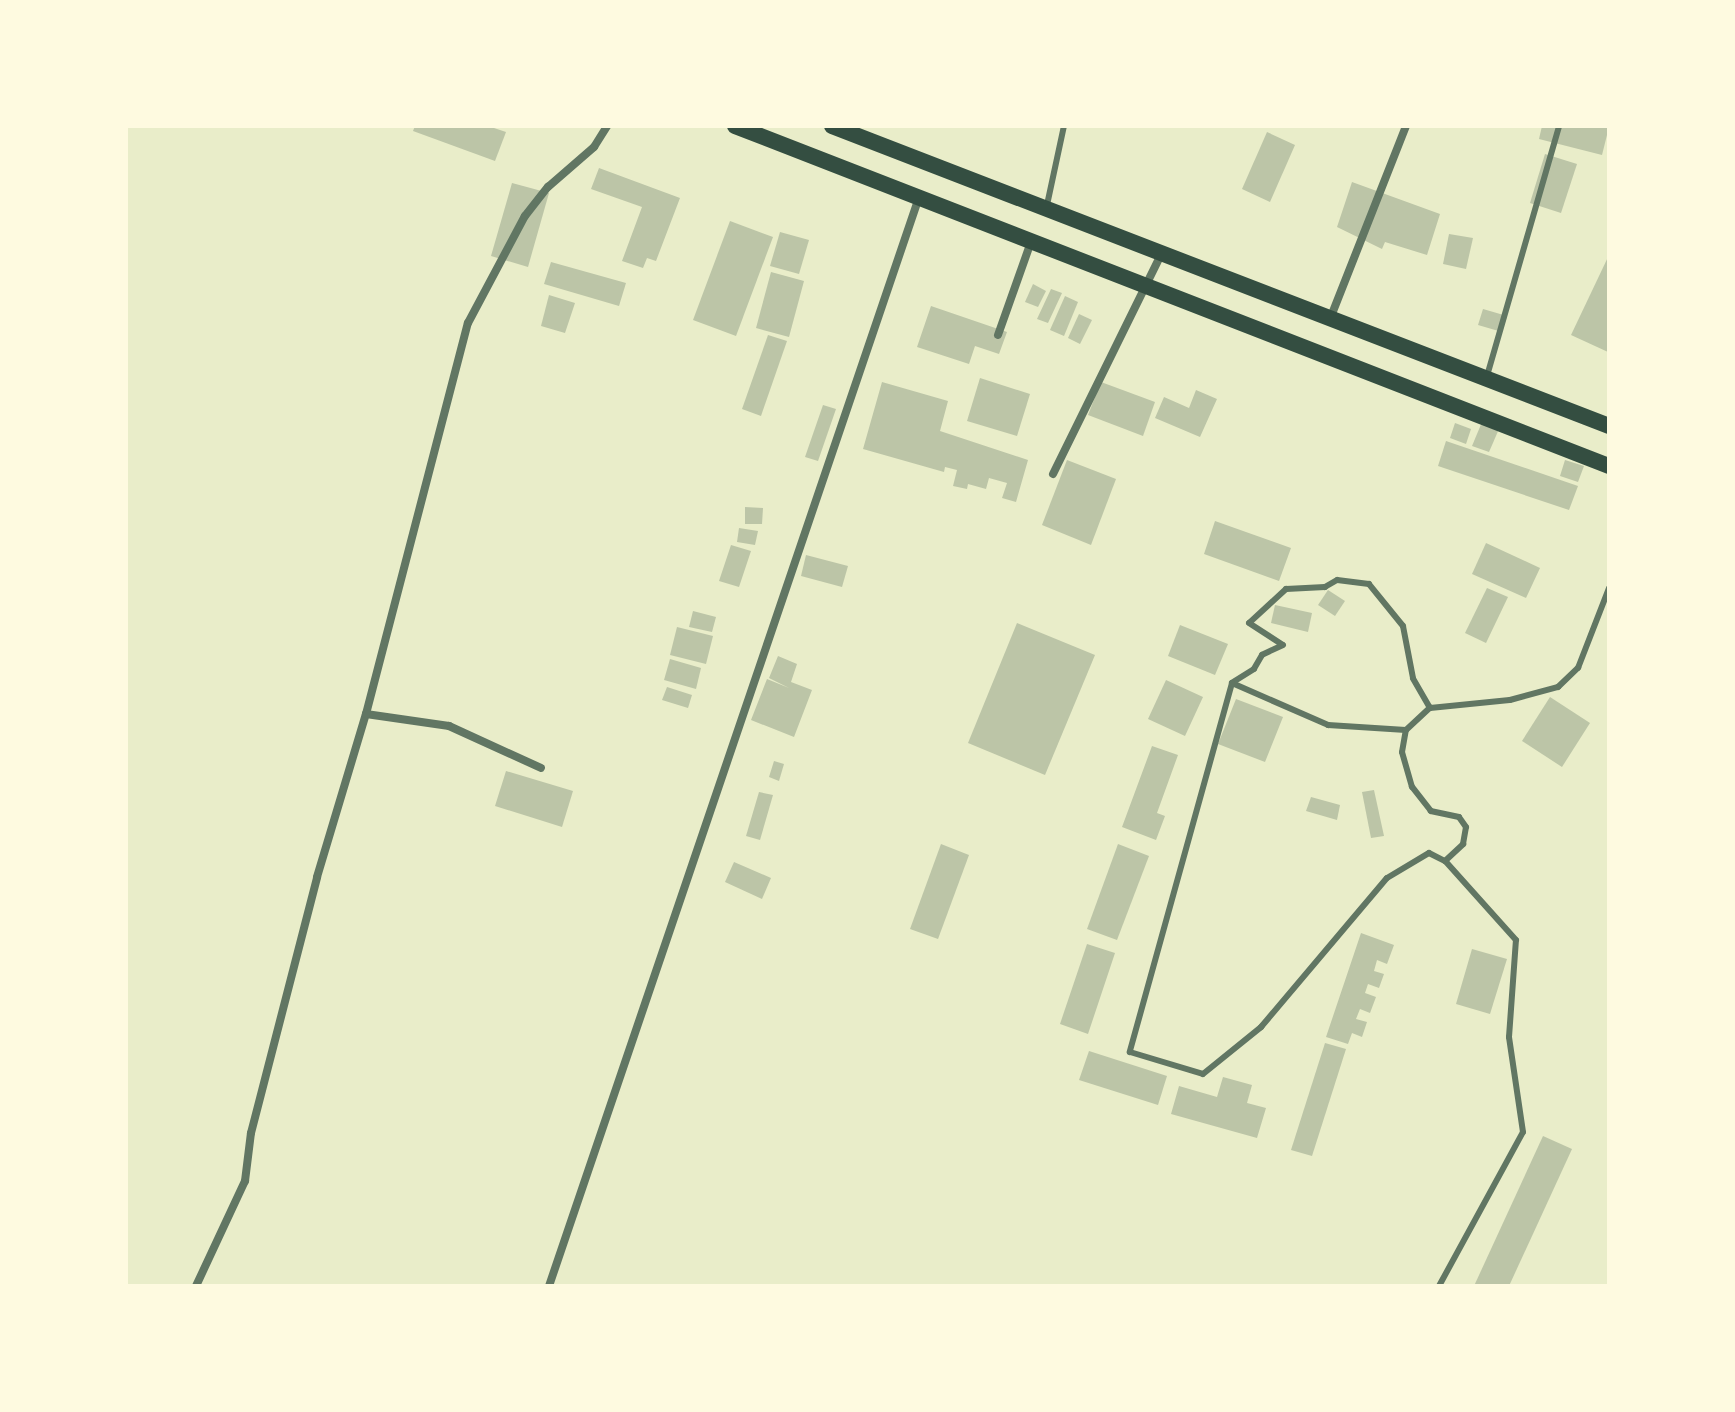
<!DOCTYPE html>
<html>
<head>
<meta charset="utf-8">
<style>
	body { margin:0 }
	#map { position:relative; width:1735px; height:1412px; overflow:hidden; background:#e9edc9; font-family:"Roboto Condensed",sans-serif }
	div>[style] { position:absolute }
	.building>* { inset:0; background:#bcc5a7 }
	.service>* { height:6px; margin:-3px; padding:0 3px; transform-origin:3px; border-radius:3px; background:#617663 }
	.minor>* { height:8px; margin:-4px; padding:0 4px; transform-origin:4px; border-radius:4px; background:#617663 }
	.secondary>* { height:16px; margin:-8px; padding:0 8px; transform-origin:8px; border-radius:8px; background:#344e41 }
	span { translate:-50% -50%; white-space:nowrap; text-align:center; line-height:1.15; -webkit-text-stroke:6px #fefae0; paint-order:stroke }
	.frame { position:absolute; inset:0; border:128px solid #fefae0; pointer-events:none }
</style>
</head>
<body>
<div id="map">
	<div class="building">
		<i style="clip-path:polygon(415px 126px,488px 126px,506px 132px,495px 161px,413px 131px)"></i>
		<i style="clip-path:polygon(1542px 126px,1605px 126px,1609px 127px,1602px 155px,1539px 139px)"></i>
		<i style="clip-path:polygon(1267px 132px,1295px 145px,1270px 202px,1242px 189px)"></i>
		<i style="clip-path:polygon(1545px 154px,1577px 164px,1561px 213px,1530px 203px)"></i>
		<i style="clip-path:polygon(599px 168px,680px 198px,656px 261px,647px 258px,643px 268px,622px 261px,642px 207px,591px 189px)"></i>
		<i style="clip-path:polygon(1352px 182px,1440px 214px,1427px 255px,1385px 242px,1382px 249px,1337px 227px)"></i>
		<i style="clip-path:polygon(512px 183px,549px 193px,528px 267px,491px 256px)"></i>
		<i style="clip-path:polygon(730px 221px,773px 237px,736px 336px,693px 320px)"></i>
		<i style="clip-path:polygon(780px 232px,809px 240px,799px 274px,770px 266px)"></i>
		<i style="clip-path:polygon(1449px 234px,1473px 238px,1466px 269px,1443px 264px)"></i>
		<i style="clip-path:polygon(1609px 255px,1609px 349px,1608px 352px,1571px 335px)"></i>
		<i style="clip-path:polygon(551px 262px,626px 283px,619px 306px,544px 284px)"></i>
		<i style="clip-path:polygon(771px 272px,804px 281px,789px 337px,756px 328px)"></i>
		<i style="clip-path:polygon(1033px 284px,1046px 291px,1038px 307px,1025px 302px)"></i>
		<i style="clip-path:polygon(1051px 289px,1062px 293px,1048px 323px,1037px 319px)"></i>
		<i style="clip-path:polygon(549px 295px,575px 303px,565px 333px,541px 326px)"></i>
		<i style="clip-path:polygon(1065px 296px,1078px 302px,1064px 336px,1050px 330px)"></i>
		<i style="clip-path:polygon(931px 306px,1007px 332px,999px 354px,975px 346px,969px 364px,917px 347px)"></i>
		<i style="clip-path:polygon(1483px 309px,1507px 316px,1502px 332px,1478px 325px)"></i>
		<i style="clip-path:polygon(1079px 314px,1092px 320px,1080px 344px,1068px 338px)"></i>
		<i style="clip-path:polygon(768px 335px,787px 341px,761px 416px,742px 409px)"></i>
		<i style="clip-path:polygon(980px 378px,1030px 394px,1017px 436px,967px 421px)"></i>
		<i style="clip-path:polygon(882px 382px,948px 401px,940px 431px,1028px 460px,1016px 502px,1002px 498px,1007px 483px,989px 478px,986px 489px,968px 484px,967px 489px,953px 486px,957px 470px,945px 467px,944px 472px,863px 449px)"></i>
		<i style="clip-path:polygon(1101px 382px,1155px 402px,1143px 436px,1088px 415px)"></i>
		<i style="clip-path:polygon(1196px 390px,1217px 399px,1200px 437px,1155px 418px,1164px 397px,1189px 408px)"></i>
		<i style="clip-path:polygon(823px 405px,836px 409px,818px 461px,805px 457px)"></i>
		<i style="clip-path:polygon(1482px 422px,1499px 429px,1489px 452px,1472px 446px)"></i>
		<i style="clip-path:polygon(1455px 423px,1471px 429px,1466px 444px,1450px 438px)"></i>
		<i style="clip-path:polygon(1446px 441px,1578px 486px,1569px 510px,1438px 466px)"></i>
		<i style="clip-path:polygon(1067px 460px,1116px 479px,1091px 545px,1042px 525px)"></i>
		<i style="clip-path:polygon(1565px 460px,1584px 466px,1578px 482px,1560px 476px)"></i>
		<i style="clip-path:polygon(745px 507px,763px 508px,762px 524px,745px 524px)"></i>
		<i style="clip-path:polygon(1215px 521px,1291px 548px,1279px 581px,1204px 554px)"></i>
		<i style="clip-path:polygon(739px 528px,758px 531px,755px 545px,737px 542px)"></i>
		<i style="clip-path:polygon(1486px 543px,1540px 568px,1526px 598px,1472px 574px)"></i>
		<i style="clip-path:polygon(731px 545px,751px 551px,739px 587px,719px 581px)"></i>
		<i style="clip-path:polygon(806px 555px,848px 566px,842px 587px,801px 576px)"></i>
		<i style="clip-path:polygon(1487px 588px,1508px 597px,1486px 643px,1465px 633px)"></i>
		<i style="clip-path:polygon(1328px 590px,1345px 601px,1335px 616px,1318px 605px)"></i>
		<i style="clip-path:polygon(1275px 605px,1312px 613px,1308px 632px,1271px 623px)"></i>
		<i style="clip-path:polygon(693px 611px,716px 617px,712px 632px,689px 627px)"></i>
		<i style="clip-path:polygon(1017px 623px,1095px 655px,1045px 775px,968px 743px)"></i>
		<i style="clip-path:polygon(1180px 625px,1228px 644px,1215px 675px,1168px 656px)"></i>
		<i style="clip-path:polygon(677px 627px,713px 636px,706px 664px,670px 655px)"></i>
		<i style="clip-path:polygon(778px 656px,797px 664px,791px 682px,812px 690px,794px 737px,751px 720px,767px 679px,789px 688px,769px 678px)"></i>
		<i style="clip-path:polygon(670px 659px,701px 668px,696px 689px,664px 680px)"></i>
		<i style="clip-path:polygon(1166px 680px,1203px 697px,1185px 736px,1148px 719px)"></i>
		<i style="clip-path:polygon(667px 687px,692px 695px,688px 708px,662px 700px)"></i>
		<i style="clip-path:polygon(1550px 697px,1590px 723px,1562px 767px,1522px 741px)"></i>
		<i style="clip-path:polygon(1236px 699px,1283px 717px,1265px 762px,1218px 744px)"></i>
		<i style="clip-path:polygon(1152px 746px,1178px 755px,1157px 813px,1165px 816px,1156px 840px,1122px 827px)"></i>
		<i style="clip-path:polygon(774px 761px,784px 764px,779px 781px,769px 777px)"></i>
		<i style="clip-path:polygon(506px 771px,573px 791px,562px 827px,495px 806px)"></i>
		<i style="clip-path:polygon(1374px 790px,1384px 836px,1371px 838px,1362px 792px)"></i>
		<i style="clip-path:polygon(759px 792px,773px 795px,760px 840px,746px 836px)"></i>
		<i style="clip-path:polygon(1311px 797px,1340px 805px,1337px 820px,1306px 811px)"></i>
		<i style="clip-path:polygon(941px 844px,969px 855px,938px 939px,910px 929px)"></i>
		<i style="clip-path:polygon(1118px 844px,1149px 856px,1117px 940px,1087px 929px)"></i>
		<i style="clip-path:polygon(734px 862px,771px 878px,762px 899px,725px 882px)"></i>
		<i style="clip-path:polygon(1361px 933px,1394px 945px,1387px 964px,1377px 960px,1374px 971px,1384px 974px,1379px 988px,1368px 984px,1365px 993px,1376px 997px,1370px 1013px,1360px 1009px,1356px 1019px,1367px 1022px,1362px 1037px,1352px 1033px,1348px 1044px,1326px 1037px)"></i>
		<i style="clip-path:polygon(1087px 944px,1115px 953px,1088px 1034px,1060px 1024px)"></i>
		<i style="clip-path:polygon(1472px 949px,1507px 959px,1490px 1014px,1456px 1004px)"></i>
		<i style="clip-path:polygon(1325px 1043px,1346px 1049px,1312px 1156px,1291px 1150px)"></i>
		<i style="clip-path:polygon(1089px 1051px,1167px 1076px,1158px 1105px,1079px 1080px)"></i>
		<i style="clip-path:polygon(1223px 1077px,1252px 1085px,1247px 1103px,1266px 1108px,1257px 1138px,1171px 1114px,1179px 1086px,1217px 1097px)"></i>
		<i style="clip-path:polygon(1543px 1136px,1572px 1149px,1509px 1286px,1474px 1286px)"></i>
	</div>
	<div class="service">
		<i style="left:1047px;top:205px;width:81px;rotate:-77.9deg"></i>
		<i style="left:1487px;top:376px;width:260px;rotate:-73.9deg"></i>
		<i style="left:1232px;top:683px;width:105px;rotate:23.6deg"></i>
		<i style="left:1328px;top:725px;width:78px;rotate:3.7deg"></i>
		<i style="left:1430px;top:708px;width:34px;rotate:-120deg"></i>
		<i style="left:1413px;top:678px;width:53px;rotate:-100.9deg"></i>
		<i style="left:1403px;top:626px;width:54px;rotate:-129deg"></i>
		<i style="left:1369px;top:584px;width:32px;rotate:-173deg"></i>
		<i style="left:1337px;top:580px;width:14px;rotate:150deg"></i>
		<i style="left:1325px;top:587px;width:39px;rotate:177deg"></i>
		<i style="left:1286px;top:589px;width:50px;rotate:137.4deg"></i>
		<i style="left:1249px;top:623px;width:40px;rotate:32.9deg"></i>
		<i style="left:1283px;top:645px;width:23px;rotate:155deg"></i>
		<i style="left:1262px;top:655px;width:16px;rotate:120deg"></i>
		<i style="left:1254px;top:669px;width:26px;rotate:148deg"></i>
		<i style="left:1232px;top:683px;width:383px;rotate:105.5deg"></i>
		<i style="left:1130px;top:1052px;width:76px;rotate:16.8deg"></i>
		<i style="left:1203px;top:1074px;width:75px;rotate:-39deg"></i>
		<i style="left:1261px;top:1027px;width:195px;rotate:-49.8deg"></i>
		<i style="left:1387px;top:878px;width:49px;rotate:-30.8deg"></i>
		<i style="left:1429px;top:853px;width:18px;rotate:27deg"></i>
		<i style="left:1445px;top:861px;width:25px;rotate:-43deg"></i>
		<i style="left:1463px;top:844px;width:17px;rotate:-80deg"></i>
		<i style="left:1466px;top:827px;width:12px;rotate:-125deg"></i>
		<i style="left:1459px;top:817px;width:29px;rotate:-168deg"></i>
		<i style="left:1431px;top:811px;width:31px;rotate:-128deg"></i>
		<i style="left:1412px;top:787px;width:36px;rotate:-106deg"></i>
		<i style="left:1402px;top:752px;width:22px;rotate:-80deg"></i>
		<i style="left:1406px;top:730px;width:33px;rotate:-43deg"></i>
		<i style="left:1430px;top:708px;width:80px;rotate:-5.7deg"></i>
		<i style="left:1510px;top:700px;width:50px;rotate:-15.2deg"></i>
		<i style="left:1558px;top:687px;width:28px;rotate:-44deg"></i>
		<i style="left:1578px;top:668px;width:86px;rotate:-68.8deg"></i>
		<i style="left:1439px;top:1286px;width:175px;rotate:-61.4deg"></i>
		<i style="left:1523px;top:1132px;width:96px;rotate:-98.4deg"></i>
		<i style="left:1509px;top:1037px;width:97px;rotate:-85.9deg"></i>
		<i style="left:1516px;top:940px;width:106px;rotate:-131.9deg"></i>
	</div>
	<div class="minor">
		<i style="left:1330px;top:319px;width:207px;rotate:-68.5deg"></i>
		<i style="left:998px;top:335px;width:99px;rotate:-70.5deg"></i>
		<i style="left:1053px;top:474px;width:247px;rotate:-63.8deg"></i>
		<i style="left:366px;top:714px;width:84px;rotate:8.2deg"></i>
		<i style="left:449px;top:726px;width:101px;rotate:24.5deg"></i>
		<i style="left:196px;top:1286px;width:116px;rotate:-65deg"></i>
		<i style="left:245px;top:1181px;width:48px;rotate:-82.9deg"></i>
		<i style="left:251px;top:1133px;width:264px;rotate:-75.5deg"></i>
		<i style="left:317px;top:877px;width:170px;rotate:-73.3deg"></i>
		<i style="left:366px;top:714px;width:404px;rotate:-75.4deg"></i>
		<i style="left:468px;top:323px;width:121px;rotate:-62deg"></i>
		<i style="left:525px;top:216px;width:37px;rotate:-52deg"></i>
		<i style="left:548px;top:187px;width:61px;rotate:-41deg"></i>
		<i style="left:594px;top:147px;width:25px;rotate:-58deg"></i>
		<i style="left:549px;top:1286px;width:1147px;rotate:-71.23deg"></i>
	</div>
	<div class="secondary">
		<i style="left:735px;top:126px;width:938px;rotate:21.26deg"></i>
		<i style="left:832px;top:126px;width:833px;rotate:21.11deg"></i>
	</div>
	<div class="frame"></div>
</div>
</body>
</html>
